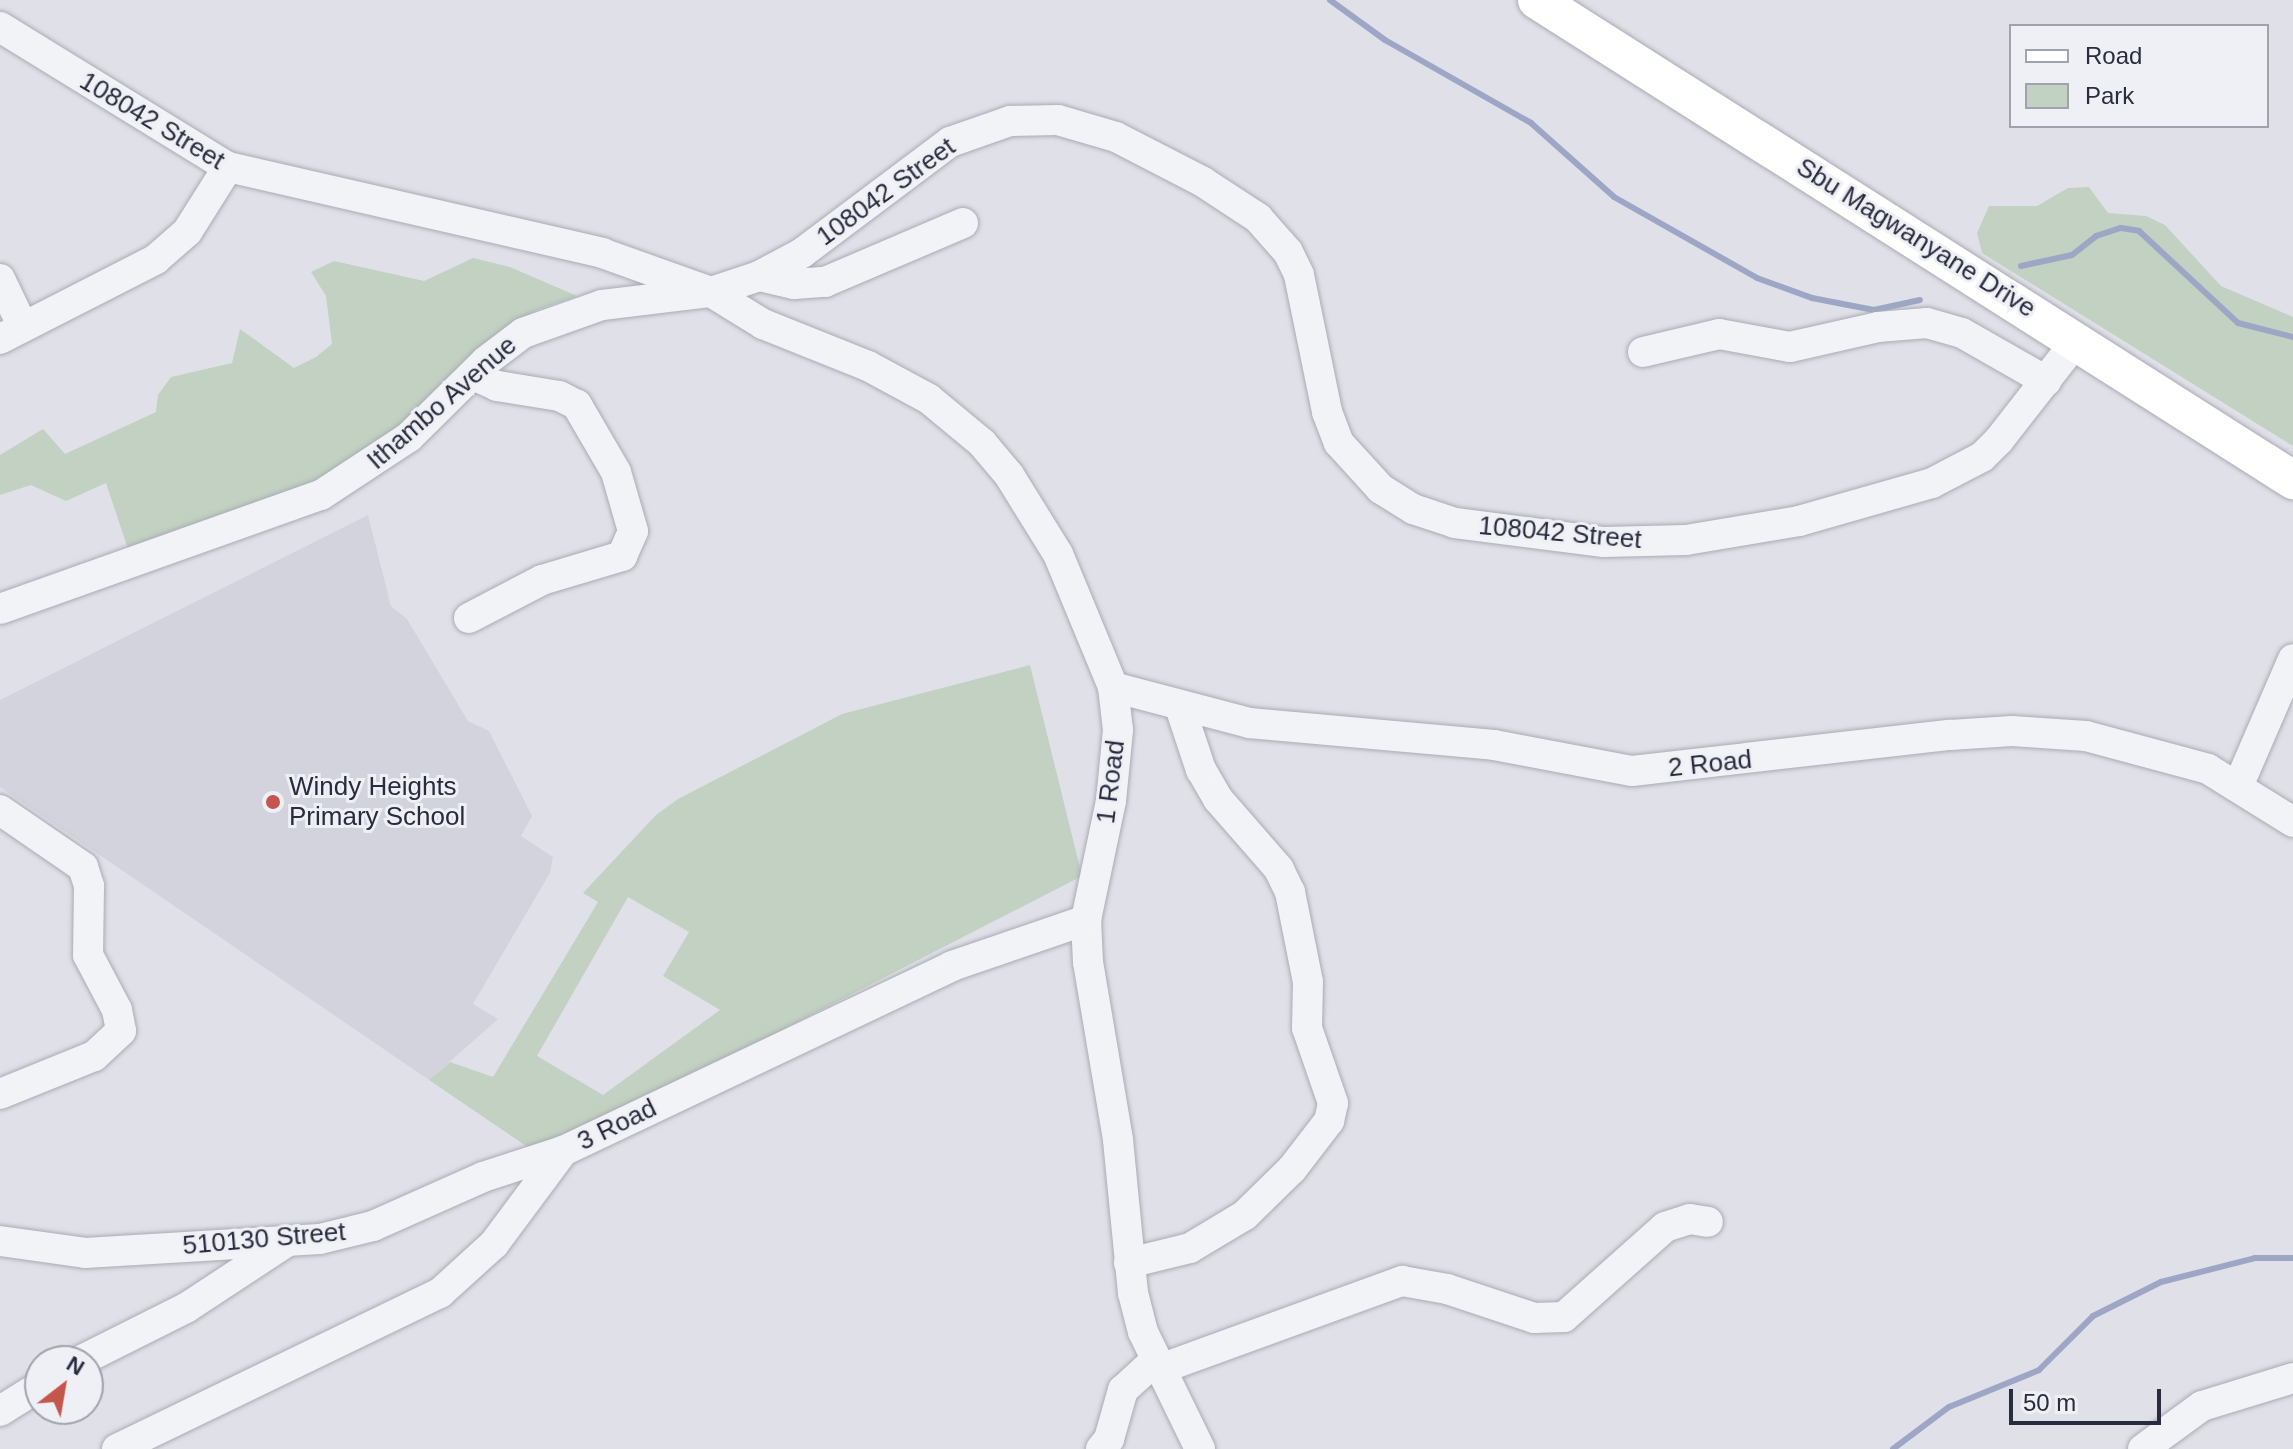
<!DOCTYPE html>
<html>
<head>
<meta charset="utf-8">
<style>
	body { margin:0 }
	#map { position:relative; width:2293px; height:1449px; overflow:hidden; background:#e0e1e8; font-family:Arial,sans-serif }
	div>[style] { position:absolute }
	.built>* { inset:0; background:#d2d3dc }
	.green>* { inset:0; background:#c2d1c1 }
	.stream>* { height:6px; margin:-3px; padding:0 3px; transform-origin:3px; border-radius:3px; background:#9da7c5 }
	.roads { filter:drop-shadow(0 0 2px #a9abb5) drop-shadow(0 0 2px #a9abb5) }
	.minor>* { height:30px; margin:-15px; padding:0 15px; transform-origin:15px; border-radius:15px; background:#f2f3f6 }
	.major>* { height:38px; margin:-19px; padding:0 19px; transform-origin:19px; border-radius:19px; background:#fff }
	.dots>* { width:22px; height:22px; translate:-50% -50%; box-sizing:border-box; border:4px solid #eff0f5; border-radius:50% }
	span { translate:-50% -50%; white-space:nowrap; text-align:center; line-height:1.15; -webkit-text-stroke:6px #eff0f5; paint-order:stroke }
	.street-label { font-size:26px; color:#292c3e }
	.poi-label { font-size:26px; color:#292c3e }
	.left { translate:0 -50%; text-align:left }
	.legend { position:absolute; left:2009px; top:24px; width:260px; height:104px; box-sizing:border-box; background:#eff0f5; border:2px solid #a0a2ac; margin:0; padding:10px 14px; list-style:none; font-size:24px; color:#292c3e }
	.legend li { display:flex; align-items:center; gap:16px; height:40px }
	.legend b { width:40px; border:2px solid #a0a2ac }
	.north { position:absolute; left:24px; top:1345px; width:80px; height:80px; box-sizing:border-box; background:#eff0f5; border:2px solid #a0a2ac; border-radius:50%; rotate:31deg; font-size:22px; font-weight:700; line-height:32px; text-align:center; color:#292c3e }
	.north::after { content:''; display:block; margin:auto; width:28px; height:36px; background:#c5564d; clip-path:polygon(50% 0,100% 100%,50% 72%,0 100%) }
	.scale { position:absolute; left:2009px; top:1389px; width:152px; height:36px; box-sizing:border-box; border:4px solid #292c3e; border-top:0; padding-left:10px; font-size:24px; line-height:28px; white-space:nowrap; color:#292c3e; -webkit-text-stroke:6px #eff0f5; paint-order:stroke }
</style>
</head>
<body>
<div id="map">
	<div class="built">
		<i style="clip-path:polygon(368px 515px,391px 606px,407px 619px,468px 721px,489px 731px,532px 816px,521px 836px,553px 857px,550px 873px,473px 1004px,498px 1019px,429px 1080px,0 787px,0 700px)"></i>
	</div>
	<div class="green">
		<i style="clip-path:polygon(2089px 187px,2108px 213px,2146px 216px,2165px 225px,2221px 286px,2293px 317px,2293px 446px,1982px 253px,1977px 233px,1989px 206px,2037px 206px,2068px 188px)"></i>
		<i style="clip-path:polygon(473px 258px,510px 267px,577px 296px,537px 310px,498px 333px,432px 404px,336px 477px,128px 549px,106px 483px,66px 501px,31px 485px,0 495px,0 455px,43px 429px,65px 454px,156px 412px,158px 395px,171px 377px,232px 363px,240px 329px,294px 368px,316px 357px,332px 344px,326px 296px,311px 272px,334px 261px,424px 281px)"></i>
		<i style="clip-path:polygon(evenodd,1030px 665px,1082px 876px,562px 1143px,529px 1148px,429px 1080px,450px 1062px,493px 1077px,598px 902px,583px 893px,656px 815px,678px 799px,842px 714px,1030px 665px,628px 897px,689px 932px,663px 976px,720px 1010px,603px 1095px,537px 1056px,628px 897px)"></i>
	</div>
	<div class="stream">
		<i style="left:1330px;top:0;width:68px;rotate:36deg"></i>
		<i style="left:1385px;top:40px;width:168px;rotate:29.6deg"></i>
		<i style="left:1531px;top:123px;width:111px;rotate:41.7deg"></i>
		<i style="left:1614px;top:197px;width:164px;rotate:29.5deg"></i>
		<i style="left:1757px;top:278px;width:59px;rotate:20deg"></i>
		<i style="left:1812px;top:298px;width:63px;rotate:11deg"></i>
		<i style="left:1874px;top:310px;width:47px;rotate:-12.3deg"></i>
		<i style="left:2021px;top:266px;width:52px;rotate:-12.2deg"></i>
		<i style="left:2072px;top:255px;width:31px;rotate:-38deg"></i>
		<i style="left:2096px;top:236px;width:26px;rotate:-18deg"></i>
		<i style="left:2121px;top:228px;width:18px;rotate:9deg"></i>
		<i style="left:2139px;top:231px;width:135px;rotate:42.9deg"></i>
		<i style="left:2238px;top:323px;width:57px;rotate:14.3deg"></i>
		<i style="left:1893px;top:1449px;width:70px;rotate:-36.9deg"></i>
		<i style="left:1949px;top:1407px;width:97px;rotate:-22.3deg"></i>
		<i style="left:2039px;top:1370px;width:76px;rotate:-45deg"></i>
		<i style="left:2093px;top:1316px;width:76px;rotate:-26.6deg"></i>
		<i style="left:2161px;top:1282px;width:97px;rotate:-14.3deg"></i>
		<i style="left:2255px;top:1258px;width:38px"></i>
	</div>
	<div class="roads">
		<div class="minor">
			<i style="left:0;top:27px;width:268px;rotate:31.6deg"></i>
			<i style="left:228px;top:167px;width:384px;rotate:12.9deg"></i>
			<i style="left:602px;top:253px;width:116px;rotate:19.7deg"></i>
			<i style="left:711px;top:292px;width:61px;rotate:31.6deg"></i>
			<i style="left:763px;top:324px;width:113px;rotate:21.8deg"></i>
			<i style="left:868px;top:366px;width:69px;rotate:28.4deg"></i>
			<i style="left:929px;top:399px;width:69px;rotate:39.7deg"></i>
			<i style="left:982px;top:443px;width:42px;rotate:49.8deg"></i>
			<i style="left:1009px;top:475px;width:93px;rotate:58.2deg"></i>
			<i style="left:1058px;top:554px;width:144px;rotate:67.5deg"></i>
			<i style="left:1113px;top:687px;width:43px;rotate:83.4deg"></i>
			<i style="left:1118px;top:730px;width:71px;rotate:95.6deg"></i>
			<i style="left:1111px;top:801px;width:122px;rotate:101.9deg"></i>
			<i style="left:1086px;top:920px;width:42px;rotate:87.3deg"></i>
			<i style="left:1088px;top:962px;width:181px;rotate:80.4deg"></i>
			<i style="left:1118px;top:1140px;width:154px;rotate:84.4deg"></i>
			<i style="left:1133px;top:1293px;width:40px;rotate:75.6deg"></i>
			<i style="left:1143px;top:1332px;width:130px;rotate:64deg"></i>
			<i style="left:759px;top:276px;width:36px;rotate:13deg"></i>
			<i style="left:794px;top:284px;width:31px;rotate:-4deg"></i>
			<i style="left:825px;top:282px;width:150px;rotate:-23.1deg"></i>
			<i style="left:0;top:279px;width:53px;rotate:64.4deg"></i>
			<i style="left:0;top:339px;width:175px;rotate:-27.1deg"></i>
			<i style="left:156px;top:259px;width:41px;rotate:-41.1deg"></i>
			<i style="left:187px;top:232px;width:77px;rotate:-57.8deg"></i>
			<i style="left:1643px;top:352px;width:78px;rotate:-13.3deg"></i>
			<i style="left:1719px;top:334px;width:72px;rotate:10.4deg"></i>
			<i style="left:1790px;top:347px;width:90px;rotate:-12.8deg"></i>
			<i style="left:1878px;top:327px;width:49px;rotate:-4.7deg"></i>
			<i style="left:1927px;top:323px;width:36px;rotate:16deg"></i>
			<i style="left:1962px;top:333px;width:97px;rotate:29.7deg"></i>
			<i style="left:0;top:609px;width:341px;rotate:-19.6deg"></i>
			<i style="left:321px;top:495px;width:105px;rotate:-33.4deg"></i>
			<i style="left:409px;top:437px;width:108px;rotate:-44.6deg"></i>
			<i style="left:486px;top:361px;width:46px;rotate:-37.1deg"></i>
			<i style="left:523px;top:333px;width:84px;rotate:-19.5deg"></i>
			<i style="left:602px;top:305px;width:110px;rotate:-6.8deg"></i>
			<i style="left:711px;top:292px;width:51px;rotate:-18.4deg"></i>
			<i style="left:759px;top:276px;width:49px;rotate:-28.1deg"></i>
			<i style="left:802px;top:253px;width:185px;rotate:-36.9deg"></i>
			<i style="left:950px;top:142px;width:64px;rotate:-19.3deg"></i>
			<i style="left:1010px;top:121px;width:48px;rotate:-1.2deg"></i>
			<i style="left:1058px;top:120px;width:60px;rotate:16.3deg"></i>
			<i style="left:1116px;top:137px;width:98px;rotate:27.3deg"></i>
			<i style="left:1203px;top:182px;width:66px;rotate:33.2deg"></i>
			<i style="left:1258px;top:218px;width:45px;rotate:48.6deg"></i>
			<i style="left:1288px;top:252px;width:25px;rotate:64deg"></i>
			<i style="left:1299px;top:275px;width:140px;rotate:78.4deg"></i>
			<i style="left:1327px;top:412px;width:33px;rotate:69deg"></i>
			<i style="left:1339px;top:443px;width:62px;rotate:47.6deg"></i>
			<i style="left:1381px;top:489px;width:38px;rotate:32deg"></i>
			<i style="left:1413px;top:509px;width:44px;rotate:18.4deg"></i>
			<i style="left:1455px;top:523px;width:150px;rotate:7.3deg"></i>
			<i style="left:1604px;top:542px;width:82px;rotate:-1.4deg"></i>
			<i style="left:1686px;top:540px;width:115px;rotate:-9.5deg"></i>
			<i style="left:1799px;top:521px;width:138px;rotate:-15.9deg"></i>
			<i style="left:1932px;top:483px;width:56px;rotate:-27.5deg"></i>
			<i style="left:1982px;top:457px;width:24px;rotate:-45deg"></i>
			<i style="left:1999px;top:440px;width:127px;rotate:-52deg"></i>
			<i style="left:469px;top:618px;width:82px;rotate:-27.5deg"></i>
			<i style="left:542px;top:580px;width:84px;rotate:-16.7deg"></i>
			<i style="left:622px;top:556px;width:27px;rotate:-66deg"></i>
			<i style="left:633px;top:531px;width:61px;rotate:-106.1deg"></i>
			<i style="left:616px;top:472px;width:78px;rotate:-120.2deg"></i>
			<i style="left:577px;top:405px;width:20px;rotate:-153deg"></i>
			<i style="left:559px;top:396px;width:63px;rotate:-170.8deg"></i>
			<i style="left:497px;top:386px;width:26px;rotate:-155deg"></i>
			<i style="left:1113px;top:687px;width:141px;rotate:14.8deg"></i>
			<i style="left:1249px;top:723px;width:246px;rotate:5.1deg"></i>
			<i style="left:1494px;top:745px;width:140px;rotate:10.7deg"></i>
			<i style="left:1632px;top:771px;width:320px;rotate:-6.5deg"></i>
			<i style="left:1950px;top:735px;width:62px;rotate:-3.7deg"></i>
			<i style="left:2012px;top:731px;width:74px;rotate:3.9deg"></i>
			<i style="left:2086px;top:736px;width:126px;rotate:15.1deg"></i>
			<i style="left:2208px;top:769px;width:100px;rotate:31.9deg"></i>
			<i style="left:2239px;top:784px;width:136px;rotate:-66.6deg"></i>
			<i style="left:0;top:810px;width:101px;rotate:34.5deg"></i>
			<i style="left:83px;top:867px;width:20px;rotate:72deg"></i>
			<i style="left:89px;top:886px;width:69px;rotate:90.8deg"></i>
			<i style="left:88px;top:955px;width:62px;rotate:62.2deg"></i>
			<i style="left:117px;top:1010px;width:21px;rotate:79deg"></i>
			<i style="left:121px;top:1031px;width:37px;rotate:137deg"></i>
			<i style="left:94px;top:1056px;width:101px;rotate:158deg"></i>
			<i style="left:0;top:1241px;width:86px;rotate:8deg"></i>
			<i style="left:85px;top:1253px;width:235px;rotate:-3.4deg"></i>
			<i style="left:320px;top:1239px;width:55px;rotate:-13.8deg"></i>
			<i style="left:373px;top:1226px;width:120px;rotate:-24deg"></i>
			<i style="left:483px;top:1177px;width:84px;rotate:-18deg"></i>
			<i style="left:1129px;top:1263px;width:63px;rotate:-13.8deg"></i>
			<i style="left:1190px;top:1248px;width:64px;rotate:-31deg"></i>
			<i style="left:1245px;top:1215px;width:66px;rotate:-44.4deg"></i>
			<i style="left:1292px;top:1169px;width:61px;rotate:-52.4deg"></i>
			<i style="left:1329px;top:1121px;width:18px;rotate:-77deg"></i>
			<i style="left:1333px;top:1103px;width:79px;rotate:-109.1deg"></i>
			<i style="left:1307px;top:1028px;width:46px;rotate:-88.8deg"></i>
			<i style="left:1308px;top:982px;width:92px;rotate:-101.3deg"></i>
			<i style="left:1290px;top:892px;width:25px;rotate:-116deg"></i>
			<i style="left:1279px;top:869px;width:93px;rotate:-131.1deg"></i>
			<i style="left:1218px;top:799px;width:34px;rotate:-120deg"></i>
			<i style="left:1201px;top:770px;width:66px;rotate:-108.4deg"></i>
			<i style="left:80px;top:1361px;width:119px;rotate:-26.6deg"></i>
			<i style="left:186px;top:1308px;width:122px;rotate:-33.3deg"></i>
			<i style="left:1160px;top:1369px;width:258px;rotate:-20deg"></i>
			<i style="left:1402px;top:1281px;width:46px;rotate:10.1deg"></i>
			<i style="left:1447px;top:1289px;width:92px;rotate:18.4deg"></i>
			<i style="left:1534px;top:1318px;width:30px;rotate:-2deg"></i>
			<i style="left:1564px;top:1317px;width:135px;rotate:-41.7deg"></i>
			<i style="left:1665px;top:1227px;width:26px;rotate:-18deg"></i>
			<i style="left:1690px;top:1219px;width:18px;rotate:9deg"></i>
			<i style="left:0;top:1411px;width:47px;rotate:-32deg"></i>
			<i style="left:117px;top:1449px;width:359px;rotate:-25.8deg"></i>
			<i style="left:440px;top:1293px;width:73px;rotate:-42.2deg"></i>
			<i style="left:494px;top:1244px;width:116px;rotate:-53.4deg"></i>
			<i style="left:563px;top:1151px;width:431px;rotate:-25.4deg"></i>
			<i style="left:952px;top:966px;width:142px;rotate:-18.9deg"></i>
			<i style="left:1101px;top:1449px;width:13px;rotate:-51deg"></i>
			<i style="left:1109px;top:1439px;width:51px;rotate:-74.1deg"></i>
			<i style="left:1123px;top:1390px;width:45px;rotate:-42.3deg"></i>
			<i style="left:2143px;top:1449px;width:73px;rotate:-36.1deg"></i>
			<i style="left:2202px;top:1406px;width:95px;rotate:-17.1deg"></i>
		</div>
		<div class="major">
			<i style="left:1537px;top:0;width:896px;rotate:32.41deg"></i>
		</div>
	</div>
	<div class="dots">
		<i style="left:273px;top:802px;background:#c5564d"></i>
	</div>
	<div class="street-label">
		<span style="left:152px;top:121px;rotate:31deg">108042 Street</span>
		<span style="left:886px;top:192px;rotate:-36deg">108042 Street</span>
		<span style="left:1916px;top:238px;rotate:32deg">Sbu Magwanyane Drive</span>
		<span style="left:442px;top:403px;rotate:-41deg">Ithambo Avenue</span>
		<span style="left:1560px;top:533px;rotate:5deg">108042 Street</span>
		<span style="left:1710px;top:764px;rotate:-6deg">2 Road</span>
		<span style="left:1111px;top:782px;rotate:-83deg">1 Road</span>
		<span style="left:617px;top:1125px;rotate:-26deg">3 Road</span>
		<span style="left:264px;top:1239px;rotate:-5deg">510130 Street</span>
	</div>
	<div class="poi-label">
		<span class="left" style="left:289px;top:802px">Windy Heights<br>Primary School</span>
	</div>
	<ul class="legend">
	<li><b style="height:10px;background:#fff"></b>Road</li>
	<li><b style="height:22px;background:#c2d1c1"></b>Park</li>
	</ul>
	<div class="north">N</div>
	<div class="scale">50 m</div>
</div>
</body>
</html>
